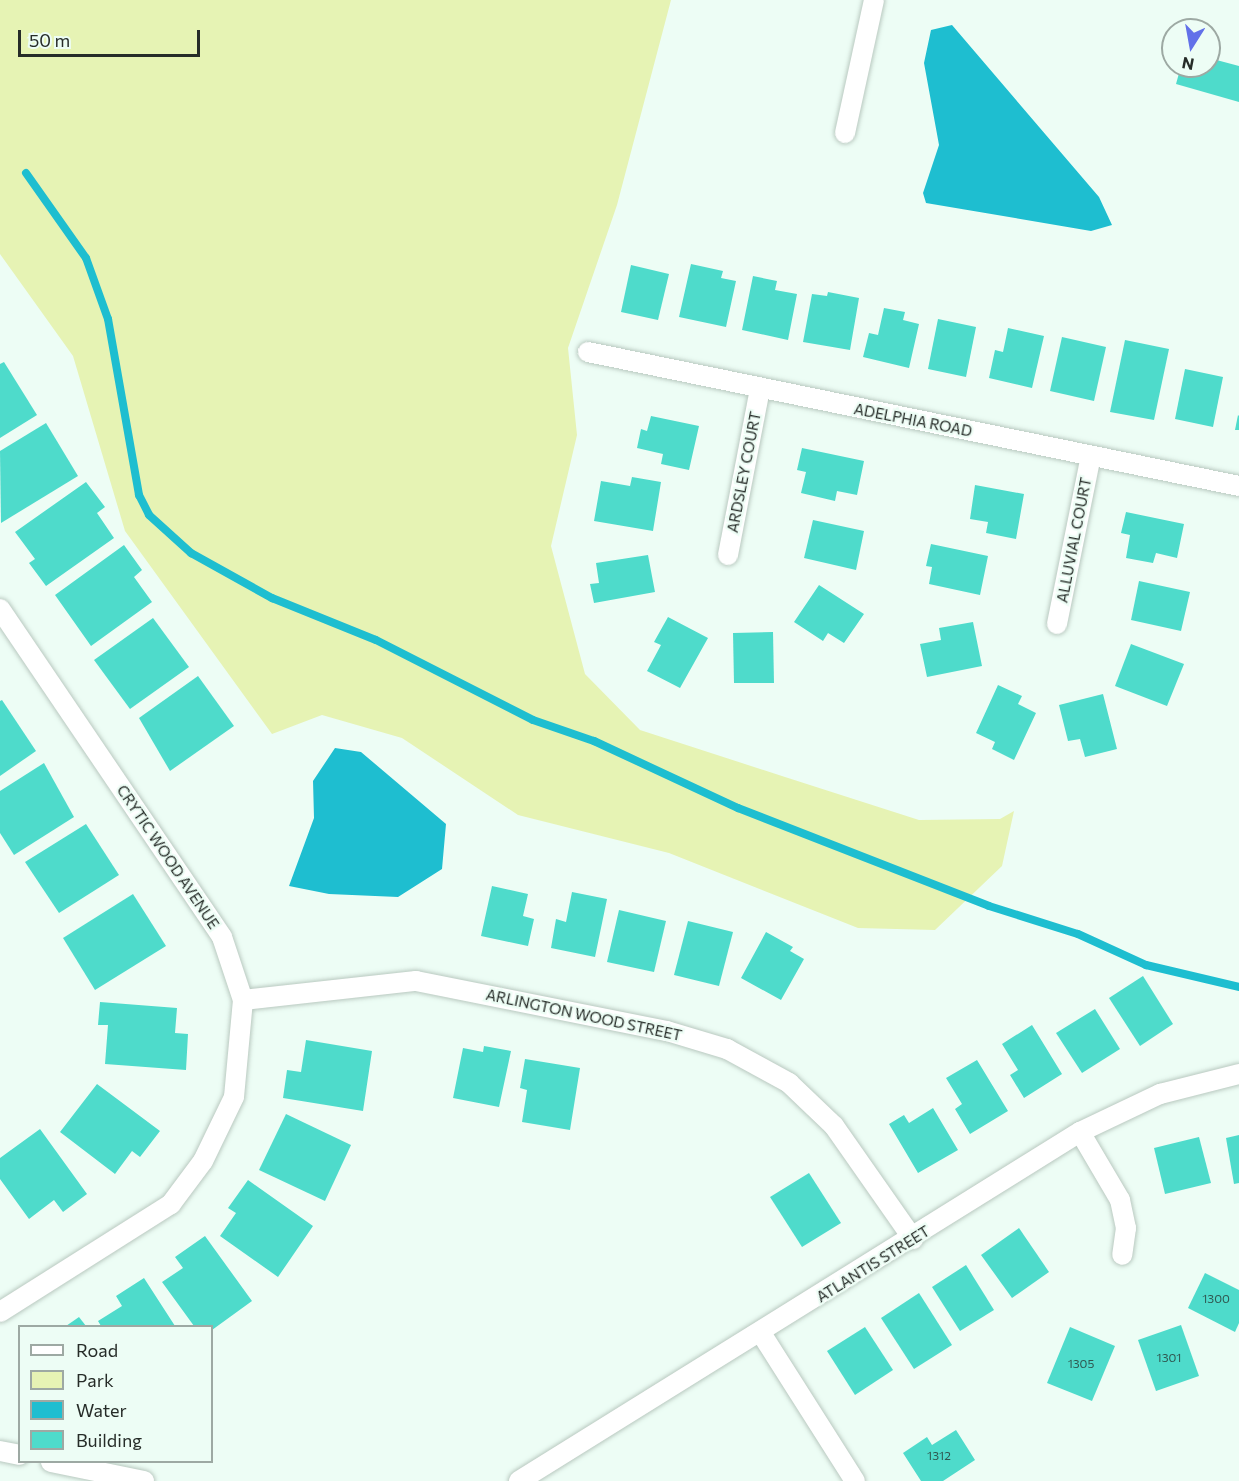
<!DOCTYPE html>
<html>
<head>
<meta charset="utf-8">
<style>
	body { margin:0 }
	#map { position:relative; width:1239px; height:1481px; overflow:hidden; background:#edfdf5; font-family:Commissioner,sans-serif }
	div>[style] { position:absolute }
	.green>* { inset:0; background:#e6f3b4 }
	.water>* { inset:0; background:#1ebed0 }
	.stream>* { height:8px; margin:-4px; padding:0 4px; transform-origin:4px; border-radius:4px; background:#1ebed0 }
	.building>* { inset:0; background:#4edbcb }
	.roads { filter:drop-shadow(0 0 2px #b9c9c0) drop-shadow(0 0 2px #b9c9c0) }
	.minor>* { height:20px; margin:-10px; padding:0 10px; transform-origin:10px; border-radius:10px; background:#fff }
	span { translate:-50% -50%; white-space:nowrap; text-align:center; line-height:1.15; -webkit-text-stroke:4.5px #edfdf5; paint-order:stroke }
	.number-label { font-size:12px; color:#305851 }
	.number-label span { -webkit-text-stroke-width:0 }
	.street-label { font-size:15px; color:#262c28 }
	.legend { position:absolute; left:18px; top:1325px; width:195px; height:138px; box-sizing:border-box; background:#edfdf5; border:2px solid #9da9a3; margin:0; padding:8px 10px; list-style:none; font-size:18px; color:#262c28 }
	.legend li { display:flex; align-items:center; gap:12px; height:30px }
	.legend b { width:30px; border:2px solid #9da9a3 }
	.north { position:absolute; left:1161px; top:18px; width:60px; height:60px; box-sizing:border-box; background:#edfdf5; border:2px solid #9da9a3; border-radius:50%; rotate:191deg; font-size:16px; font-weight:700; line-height:24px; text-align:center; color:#262c28 }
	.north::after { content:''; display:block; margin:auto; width:21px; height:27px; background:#6271e9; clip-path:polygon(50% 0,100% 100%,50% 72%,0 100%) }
	.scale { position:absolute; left:18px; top:30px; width:182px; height:27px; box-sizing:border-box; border:3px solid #262c28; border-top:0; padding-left:8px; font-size:18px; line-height:21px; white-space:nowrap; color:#262c28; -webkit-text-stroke:4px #edfdf5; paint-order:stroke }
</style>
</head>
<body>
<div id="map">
	<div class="green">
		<i style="clip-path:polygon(0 0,671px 0,617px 205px,568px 348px,577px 435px,551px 546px,585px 674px,640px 730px,785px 777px,919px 820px,1000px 819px,1014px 811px,1002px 866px,935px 930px,858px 928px,669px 853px,518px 815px,402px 738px,322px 715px,272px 734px,125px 531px,73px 356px,0 254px)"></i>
	</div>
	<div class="water">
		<i style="clip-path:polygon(952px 25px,1099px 197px,1112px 225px,1091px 231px,926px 203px,923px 193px,939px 145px,924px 63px,931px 30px)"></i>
		<i style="clip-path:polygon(335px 748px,361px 752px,446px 824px,442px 869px,398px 897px,329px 894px,289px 886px,314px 818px,313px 781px)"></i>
	</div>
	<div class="stream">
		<i style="left:26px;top:173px;width:104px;rotate:54.8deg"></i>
		<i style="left:86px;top:258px;width:65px;rotate:70.2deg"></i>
		<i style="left:108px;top:319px;width:179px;rotate:80deg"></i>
		<i style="left:139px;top:495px;width:22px;rotate:63deg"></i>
		<i style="left:149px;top:515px;width:57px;rotate:42.1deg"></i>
		<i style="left:191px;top:553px;width:93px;rotate:29.1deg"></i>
		<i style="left:272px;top:598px;width:112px;rotate:22deg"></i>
		<i style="left:376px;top:640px;width:176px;rotate:27deg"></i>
		<i style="left:533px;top:720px;width:65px;rotate:19deg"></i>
		<i style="left:594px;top:741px;width:159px;rotate:25deg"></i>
		<i style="left:738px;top:808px;width:269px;rotate:21.3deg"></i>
		<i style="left:989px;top:906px;width:93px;rotate:17.5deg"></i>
		<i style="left:1078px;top:934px;width:75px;rotate:24.5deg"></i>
		<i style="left:1146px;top:965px;width:96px;rotate:13.3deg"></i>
	</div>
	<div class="building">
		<i style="clip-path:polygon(1209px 58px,1239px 66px,1239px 102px,1176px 84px,1181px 66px,1209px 66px)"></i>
		<i style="clip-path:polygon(691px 264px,723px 271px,721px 278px,736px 281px,726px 327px,679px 317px)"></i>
		<i style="clip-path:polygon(631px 265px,669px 274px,658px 320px,621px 312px)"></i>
		<i style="clip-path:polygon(753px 276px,777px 281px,775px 290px,797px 294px,788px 340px,742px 330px)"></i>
		<i style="clip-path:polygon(828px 292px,859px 298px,850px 350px,803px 342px,812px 294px,827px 296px)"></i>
		<i style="clip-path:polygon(884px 308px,905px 312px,903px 320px,919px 324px,909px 368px,863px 357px,869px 333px,878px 335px)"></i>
		<i style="clip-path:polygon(938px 319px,976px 327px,966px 377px,928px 369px)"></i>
		<i style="clip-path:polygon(1008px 328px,1044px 336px,1032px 388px,989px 378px,995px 350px,1003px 352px)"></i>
		<i style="clip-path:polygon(1062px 337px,1106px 347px,1094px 401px,1050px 391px)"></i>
		<i style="clip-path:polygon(1125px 340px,1169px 349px,1154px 420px,1110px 412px)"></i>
		<i style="clip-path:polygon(4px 362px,37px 415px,0 438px,0 364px)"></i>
		<i style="clip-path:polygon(1185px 369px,1223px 377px,1213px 427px,1175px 419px)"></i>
		<i style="clip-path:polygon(1238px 415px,1239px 416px,1239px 430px,1235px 430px)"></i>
		<i style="clip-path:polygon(651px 416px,699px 426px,689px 470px,661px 464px,663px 454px,637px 448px,641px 429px,647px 431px)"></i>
		<i style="clip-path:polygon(46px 423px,78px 476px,1px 523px,0 451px)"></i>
		<i style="clip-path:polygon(802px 448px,864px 461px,857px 495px,837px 491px,835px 501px,801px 493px,806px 472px,797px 470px)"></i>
		<i style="clip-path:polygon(632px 477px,661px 482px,653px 531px,594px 521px,601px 481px,630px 486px)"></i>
		<i style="clip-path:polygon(86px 482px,105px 507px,97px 513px,114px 538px,46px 586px,29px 563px,35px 559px,15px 532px)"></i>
		<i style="clip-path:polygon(975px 485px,1024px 494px,1016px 539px,986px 533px,988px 522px,970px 519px)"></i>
		<i style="clip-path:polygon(1126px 512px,1184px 524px,1177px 558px,1156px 553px,1153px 563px,1126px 558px,1130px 535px,1121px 533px)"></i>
		<i style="clip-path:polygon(813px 520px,864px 531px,856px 570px,804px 558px)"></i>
		<i style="clip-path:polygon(931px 544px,988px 556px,980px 595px,929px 584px,932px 567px,926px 566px)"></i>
		<i style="clip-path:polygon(124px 545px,142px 570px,134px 577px,152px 602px,91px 646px,55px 595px)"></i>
		<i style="clip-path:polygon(648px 555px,655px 592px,594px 603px,590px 584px,599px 583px,596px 563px)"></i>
		<i style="clip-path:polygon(1139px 581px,1190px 592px,1181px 631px,1131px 620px)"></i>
		<i style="clip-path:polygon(819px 585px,864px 614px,844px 643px,828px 633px,823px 641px,794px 622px)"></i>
		<i style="clip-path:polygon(668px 617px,708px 638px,680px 688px,647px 671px,661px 645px,654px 642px)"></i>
		<i style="clip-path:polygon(153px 618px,189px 667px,130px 709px,94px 660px)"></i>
		<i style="clip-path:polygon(973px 622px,982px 666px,927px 677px,920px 644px,941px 640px,939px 628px)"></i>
		<i style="clip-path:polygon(773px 632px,774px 683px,734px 683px,733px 633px)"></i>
		<i style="clip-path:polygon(1131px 644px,1184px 664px,1167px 706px,1115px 686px)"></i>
		<i style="clip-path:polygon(198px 676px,234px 726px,170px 771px,139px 718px)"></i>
		<i style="clip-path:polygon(998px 685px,1022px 696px,1018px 704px,1036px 713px,1014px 760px,992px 749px,995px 742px,976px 733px)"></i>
		<i style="clip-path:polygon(1103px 694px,1117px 749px,1085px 757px,1080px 739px,1068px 741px,1059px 705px)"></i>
		<i style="clip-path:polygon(2px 700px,36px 751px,0 776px,0 701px)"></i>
		<i style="clip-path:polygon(44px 763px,74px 817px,14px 855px,0 833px,0 791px)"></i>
		<i style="clip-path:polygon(86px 824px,119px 875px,59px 913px,25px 862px)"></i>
		<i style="clip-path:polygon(492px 886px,528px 894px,523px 916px,534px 919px,528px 946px,481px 936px)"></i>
		<i style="clip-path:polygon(572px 892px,607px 899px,595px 957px,551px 948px,556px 919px,566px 922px)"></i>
		<i style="clip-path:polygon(133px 894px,166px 946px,95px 990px,63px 938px)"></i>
		<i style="clip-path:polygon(619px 910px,666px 921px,654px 972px,607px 962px)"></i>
		<i style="clip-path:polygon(688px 921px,733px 932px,719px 986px,674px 975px)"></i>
		<i style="clip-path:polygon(766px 932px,793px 947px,790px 951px,804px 959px,781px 1000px,741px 978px)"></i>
		<i style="clip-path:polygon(1143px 976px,1173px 1024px,1140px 1046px,1109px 998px)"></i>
		<i style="clip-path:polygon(100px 1002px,177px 1008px,175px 1033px,188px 1034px,186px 1070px,105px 1064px,108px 1025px,98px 1025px)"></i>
		<i style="clip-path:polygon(1095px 1009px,1120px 1049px,1082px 1073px,1056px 1033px)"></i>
		<i style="clip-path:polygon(1032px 1025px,1062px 1074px,1024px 1098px,1010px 1075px,1018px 1070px,1002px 1044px)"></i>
		<i style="clip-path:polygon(306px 1040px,372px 1051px,363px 1111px,283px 1098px,287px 1070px,301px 1072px)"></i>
		<i style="clip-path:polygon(484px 1046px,511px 1051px,499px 1107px,453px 1098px,463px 1048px,483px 1052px)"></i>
		<i style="clip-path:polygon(525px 1059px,580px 1068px,570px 1130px,522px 1122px,527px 1090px,520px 1088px)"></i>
		<i style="clip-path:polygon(977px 1060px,1008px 1111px,970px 1134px,955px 1109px,962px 1104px,946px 1078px)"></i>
		<i style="clip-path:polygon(97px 1084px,160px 1131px,140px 1157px,132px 1151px,115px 1174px,60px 1132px)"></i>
		<i style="clip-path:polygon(933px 1108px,958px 1150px,918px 1173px,889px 1124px,904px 1115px,909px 1123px)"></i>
		<i style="clip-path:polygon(286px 1114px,351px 1145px,325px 1201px,259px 1170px)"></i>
		<i style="clip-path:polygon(40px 1129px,87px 1194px,63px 1212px,54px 1200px,29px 1219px,0 1179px,0 1158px)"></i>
		<i style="clip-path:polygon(1239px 1135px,1239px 1183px,1234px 1184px,1226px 1138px)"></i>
		<i style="clip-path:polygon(1199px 1137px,1211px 1183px,1165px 1194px,1154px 1148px)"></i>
		<i style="clip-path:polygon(809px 1173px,841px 1223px,802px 1247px,770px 1197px)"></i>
		<i style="clip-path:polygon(248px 1180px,313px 1226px,278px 1277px,220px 1236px,236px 1213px,228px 1208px)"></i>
		<i style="clip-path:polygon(1019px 1228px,1049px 1272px,1012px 1298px,981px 1255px)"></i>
		<i style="clip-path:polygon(205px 1236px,252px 1301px,212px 1330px,212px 1326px,194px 1326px,162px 1282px,183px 1268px,175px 1257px)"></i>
		<i style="clip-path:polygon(966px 1265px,994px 1310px,960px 1331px,932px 1287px)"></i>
		<i style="clip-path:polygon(1205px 1273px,1239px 1290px,1239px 1323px,1235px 1332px,1188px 1308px)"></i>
		<i style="clip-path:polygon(144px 1278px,175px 1326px,101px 1326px,98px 1321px,122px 1306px,116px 1296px)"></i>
		<i style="clip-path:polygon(919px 1293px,952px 1345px,914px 1369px,881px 1318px)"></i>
		<i style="clip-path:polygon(79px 1317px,86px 1326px,66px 1326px)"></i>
		<i style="clip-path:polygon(1181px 1325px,1199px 1376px,1156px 1391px,1138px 1340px)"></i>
		<i style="clip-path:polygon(865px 1327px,893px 1370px,855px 1395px,827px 1351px)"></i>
		<i style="clip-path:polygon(1070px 1327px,1115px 1346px,1092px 1401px,1047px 1383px)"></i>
		<i style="clip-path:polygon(956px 1430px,975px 1460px,943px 1481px,921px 1481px,903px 1453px,927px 1437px,932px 1445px)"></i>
	</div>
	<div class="roads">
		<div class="minor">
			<i style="left:845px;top:133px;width:136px;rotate:-77.7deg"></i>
			<i style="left:588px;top:352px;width:665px;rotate:11.63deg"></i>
			<i style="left:728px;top:555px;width:169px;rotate:-79.1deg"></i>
			<i style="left:0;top:609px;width:396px;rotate:55.9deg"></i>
			<i style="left:222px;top:937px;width:66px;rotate:71.6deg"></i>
			<i style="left:243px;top:1000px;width:97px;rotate:95.3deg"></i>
			<i style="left:234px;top:1097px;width:71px;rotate:115.8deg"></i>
			<i style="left:203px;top:1161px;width:54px;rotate:126.7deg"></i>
			<i style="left:171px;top:1204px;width:202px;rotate:147.7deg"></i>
			<i style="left:1057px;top:624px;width:171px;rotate:-78.6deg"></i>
			<i style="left:243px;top:1000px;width:174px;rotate:-6.3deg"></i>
			<i style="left:416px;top:981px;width:256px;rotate:11.3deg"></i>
			<i style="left:667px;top:1031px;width:63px;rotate:16.7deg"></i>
			<i style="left:727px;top:1049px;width:71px;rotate:28.7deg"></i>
			<i style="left:789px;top:1083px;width:62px;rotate:43.7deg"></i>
			<i style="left:834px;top:1126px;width:138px;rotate:55deg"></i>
			<i style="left:1080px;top:1132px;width:79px;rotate:59.5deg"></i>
			<i style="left:1120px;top:1200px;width:29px;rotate:78deg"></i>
			<i style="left:1126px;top:1228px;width:27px;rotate:98deg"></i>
			<i style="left:761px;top:1333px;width:175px;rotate:57.6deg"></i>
			<i style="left:0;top:1451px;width:20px;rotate:11deg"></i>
			<i style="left:51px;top:1462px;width:95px;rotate:11.5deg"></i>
			<i style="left:519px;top:1481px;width:661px;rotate:-31.89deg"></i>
			<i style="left:1080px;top:1132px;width:89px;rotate:-25.4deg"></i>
			<i style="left:1160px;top:1094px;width:81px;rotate:-14.2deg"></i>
		</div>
	</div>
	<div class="number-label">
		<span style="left:1216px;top:1299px">1300</span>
		<span style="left:1169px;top:1358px">1301</span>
		<span style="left:1081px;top:1364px">1305</span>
		<span style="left:939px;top:1456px">1312</span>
	</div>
	<div class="street-label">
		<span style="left:913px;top:420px;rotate:11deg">ADELPHIA ROAD</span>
		<span style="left:744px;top:472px;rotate:-79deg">ARDSLEY COURT</span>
		<span style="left:1074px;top:540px;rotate:-79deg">ALLUVIAL COURT</span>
		<span style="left:168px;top:857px;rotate:56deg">CRYTIC WOOD AVENUE</span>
		<span style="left:584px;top:1015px;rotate:12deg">ARLINGTON WOOD STREET</span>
		<span style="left:873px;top:1264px;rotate:-32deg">ATLANTIS STREET</span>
	</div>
	<ul class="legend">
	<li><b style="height:8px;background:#fff"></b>Road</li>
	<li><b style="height:16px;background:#e6f3b4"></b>Park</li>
	<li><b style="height:16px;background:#1ebed0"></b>Water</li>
	<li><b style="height:16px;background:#4edbcb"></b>Building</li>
	</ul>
	<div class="north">N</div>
	<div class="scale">50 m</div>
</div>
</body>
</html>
